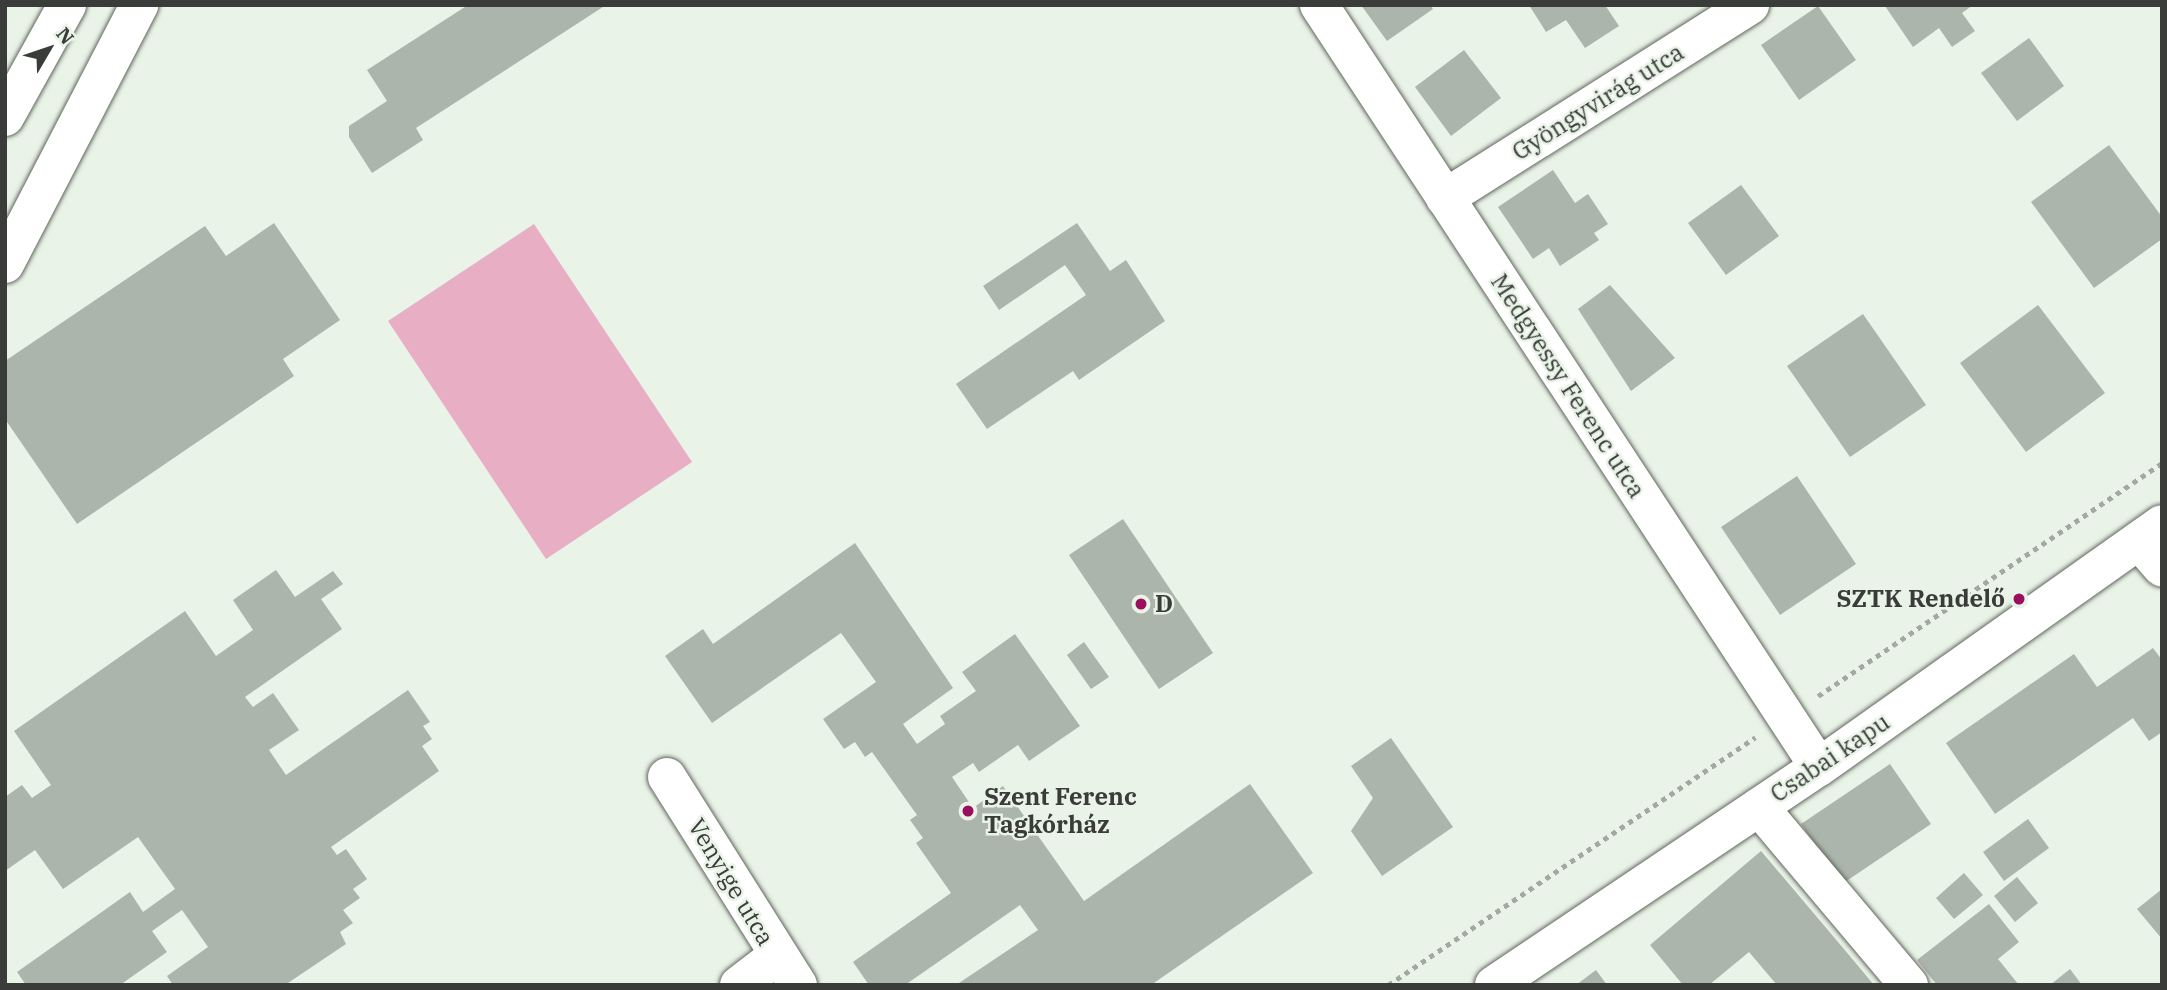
<!DOCTYPE html>
<html>
<head>
<meta charset="utf-8">
<style>
	body { margin:0 }
	#map { position:relative; width:2167px; height:990px; overflow:hidden; background:#eaf3e8; font-family:"IBM Plex Serif",serif }
	div>[style] { position:absolute }
	.green>* { inset:0; background:#e7aec4 }
	.building>* { inset:0; background:#acb5ab }
	.path>* { height:4.5px; margin-top:-2.25px; transform-origin:0; background:repeating-linear-gradient(90deg,#a2a9a1 0 5px,transparent 0 10px) }
	.roads { filter:drop-shadow(0 0 2px #60675e) drop-shadow(0 0 2px #60675e) }
	.minor>* { height:38px; margin:-19px; padding:0 19px; transform-origin:19px; border-radius:19px; background:#fff }
	.dots>* { width:19px; height:19px; translate:-50% -50%; box-sizing:border-box; border:4px solid #eaf3e8; border-radius:50% }
	span { translate:-50% -50%; white-space:nowrap; text-align:center; line-height:1.15; -webkit-text-stroke:5px #eaf3e8; paint-order:stroke }
	.street-label { font-size:24px; color:#393c38 }
	.poi-label { font-size:24px; color:#393c38; font-weight:700 }
	.right { translate:-100% -50%; text-align:right }
	.left { translate:0 -50%; text-align:left }
	.frame { position:absolute; inset:0; border:7px solid #393c38; pointer-events:none }
	.north { position:absolute; left:14px; top:14px; width:70px; height:70px; -webkit-text-stroke:5px #eaf3e8; paint-order:stroke; rotate:51deg; font-size:19px; font-weight:700; line-height:28px; text-align:center; color:#393c38 }
	.north::after { content:''; display:block; margin:auto; width:24px; height:32px; background:#393c38; clip-path:polygon(50% 0,100% 100%,50% 72%,0 100%) }
</style>
</head>
<body>
<div id="map">
	<div class="green">
		<i style="clip-path:polygon(534px 224px,692px 462px,546px 559px,388px 321px)"></i>
	</div>
	<div class="building">
		<i style="clip-path:polygon(468px 5px,606px 5px,416px 128px,423px 140px,372px 173px,349px 137px,349px 126px,387px 101px,367px 70px)"></i>
		<i style="clip-path:polygon(1361px 5px,1430px 5px,1433px 9px,1387px 41px)"></i>
		<i style="clip-path:polygon(1529px 5px,1605px 5px,1619px 26px,1585px 48px,1566px 20px,1546px 32px)"></i>
		<i style="clip-path:polygon(1973px 5px,1962px 13px,1975px 31px,1952px 47px,1939px 28px,1913px 47px,1885px 6px)"></i>
		<i style="clip-path:polygon(1818px 6px,1856px 60px,1799px 100px,1761px 45px)"></i>
		<i style="clip-path:polygon(2029px 38px,2064px 86px,2017px 121px,1981px 73px)"></i>
		<i style="clip-path:polygon(1464px 50px,1501px 98px,1451px 136px,1415px 87px)"></i>
		<i style="clip-path:polygon(2109px 145px,2162px 217px,2162px 239px,2094px 288px,2031px 202px)"></i>
		<i style="clip-path:polygon(1553px 170px,1575px 203px,1588px 194px,1608px 224px,1594px 233px,1599px 240px,1560px 266px,1549px 248px,1533px 259px,1498px 207px)"></i>
		<i style="clip-path:polygon(1741px 185px,1779px 236px,1726px 275px,1688px 223px)"></i>
		<i style="clip-path:polygon(274px 223px,340px 320px,283px 359px,294px 376px,77px 524px,5px 419px,5px 361px,205px 226px,226px 256px)"></i>
		<i style="clip-path:polygon(1077px 223px,1110px 271px,1126px 260px,1165px 321px,1079px 380px,1073px 371px,987px 429px,956px 384px,1086px 295px,1065px 265px,999px 310px,983px 286px)"></i>
		<i style="clip-path:polygon(1610px 285px,1675px 358px,1631px 391px,1578px 309px)"></i>
		<i style="clip-path:polygon(2038px 305px,2105px 393px,2026px 452px,1960px 363px)"></i>
		<i style="clip-path:polygon(1863px 314px,1926px 405px,1850px 457px,1787px 366px)"></i>
		<i style="clip-path:polygon(1797px 476px,1856px 564px,1780px 615px,1721px 527px)"></i>
		<i style="clip-path:polygon(1123px 519px,1213px 653px,1159px 689px,1069px 555px)"></i>
		<i style="clip-path:polygon(855px 543px,953px 688px,903px 724px,917px 744px,945px 724px,940px 716px,976px 691px,962px 672px,1015px 634px,1080px 726px,1029px 761px,1018px 745px,979px 772px,973px 763px,952px 777px,973px 808px,1003px 786px,1084px 901px,1250px 784px,1313px 873px,1151px 985px,956px 985px,1038px 930px,1020px 905px,905px 985px,869px 985px,853px 962px,951px 893px,916px 843px,923px 838px,910px 820px,917px 815px,872px 752px,865px 757px,855px 742px,844px 749px,823px 719px,876px 682px,841px 633px,712px 723px,665px 656px,703px 629px,713px 644px)"></i>
		<i style="clip-path:polygon(276px 570px,295px 597px,333px 571px,343px 584px,321px 599px,342px 629px,245px 697px,253px 707px,273px 693px,299px 730px,269px 750px,286px 775px,408px 690px,430px 722px,423px 726px,432px 739px,422px 746px,439px 771px,331px 847px,337px 855px,346px 849px,367px 879px,353px 889px,360px 898px,343px 910px,353px 923px,340px 932px,346px 944px,285px 985px,173px 985px,167px 976px,208px 947px,182px 910px,152px 931px,167px 952px,120px 985px,26px 985px,17px 972px,130px 892px,143px 912px,175px 889px,138px 837px,63px 889px,35px 850px,5px 871px,5px 797px,22px 785px,32px 798px,51px 785px,14px 731px,185px 611px,216px 656px,253px 630px,233px 600px)"></i>
		<i style="clip-path:polygon(1084px 642px,1109px 677px,1091px 689px,1067px 655px)"></i>
		<i style="clip-path:polygon(2153px 648px,2162px 660px,2162px 732px,2149px 741px,2133px 718px,1995px 814px,1946px 743px,2074px 654px,2097px 687px)"></i>
		<i style="clip-path:polygon(1391px 738px,1453px 827px,1382px 876px,1351px 831px,1373px 798px,1351px 766px)"></i>
		<i style="clip-path:polygon(1890px 764px,1931px 824px,1842px 884px,1801px 824px)"></i>
		<i style="clip-path:polygon(2028px 819px,2049px 848px,2004px 881px,1983px 852px)"></i>
		<i style="clip-path:polygon(1761px 851px,1849px 955px,1874px 985px,1777px 985px,1749px 952px,1709px 985px,1683px 985px,1650px 945px)"></i>
		<i style="clip-path:polygon(1964px 873px,1983px 895px,1954px 919px,1936px 898px)"></i>
		<i style="clip-path:polygon(2017px 877px,2038px 903px,2015px 922px,1994px 896px)"></i>
		<i style="clip-path:polygon(2162px 889px,2162px 939px,2137px 909px)"></i>
		<i style="clip-path:polygon(1989px 904px,2019px 942px,1998px 959px,2019px 985px,1937px 985px,1917px 960px)"></i>
		<i style="clip-path:polygon(2070px 969px,2082px 985px,2050px 985px)"></i>
		<i style="clip-path:polygon(1596px 970px,1607px 985px,1576px 985px)"></i>
	</div>
	<div class="path">
		<i style="left:1818px;top:696px;width:415px;rotate:-34.1deg"></i>
		<i style="left:1165px;top:985px;width:4px"></i>
		<i style="left:1388px;top:985px;width:443px;rotate:-34deg"></i>
	</div>
	<div class="roads">
		<div class="minor">
			<i style="left:1319px;top:5px;width:911px;rotate:56.73deg"></i>
			<i style="left:5px;top:117px;width:128px;rotate:-61deg"></i>
			<i style="left:1445px;top:198px;width:361px;rotate:-32.3deg"></i>
			<i style="left:5px;top:264px;width:292px;rotate:-62.6deg"></i>
			<i style="left:2139px;top:541px;width:35px;rotate:49deg"></i>
			<i style="left:667px;top:777px;width:246px;rotate:57.8deg"></i>
			<i style="left:1759px;top:807px;width:233px;rotate:49.9deg"></i>
			<i style="left:739px;top:985px;width:48px;rotate:-37.3deg"></i>
			<i style="left:1494px;top:985px;width:391px;rotate:-33.9deg"></i>
			<i style="left:1819px;top:767px;width:420px;rotate:-35.3deg"></i>
		</div>
	</div>
	<div class="dots">
		<i style="left:2019px;top:599px;background:#9b0d5d"></i>
		<i style="left:1141px;top:604px;background:#9b0d5d"></i>
		<i style="left:968px;top:811px;background:#9b0d5d"></i>
	</div>
	<div class="street-label">
		<span style="left:1598px;top:102px;rotate:-32deg">Gyöngyvirág utca</span>
		<span style="left:1568px;top:386px;rotate:57deg">Medgyessy Ferenc utca</span>
		<span style="left:1830px;top:758px;rotate:-34deg">Csabai kapu</span>
		<span style="left:731px;top:882px;rotate:59deg">Venyige utca</span>
	</div>
	<div class="poi-label">
		<span class="right" style="left:2005px;top:599px">SZTK Rendelő</span>
		<span class="left" style="left:1155px;top:604px">D</span>
		<span class="left" style="left:984px;top:811px">Szent Ferenc<br>Tagkórház</span>
	</div>
	<div class="frame"></div>
	<div class="north">N</div>
</div>
</body>
</html>
